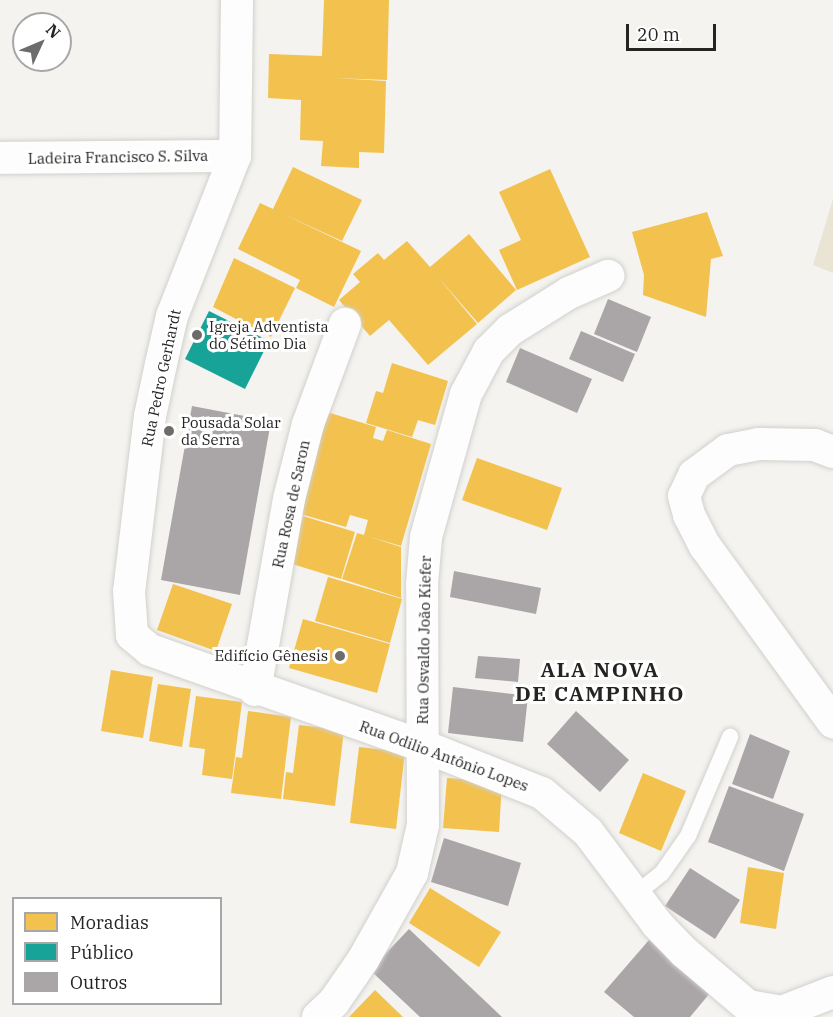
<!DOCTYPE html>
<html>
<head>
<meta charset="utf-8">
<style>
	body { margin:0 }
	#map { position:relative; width:833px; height:1017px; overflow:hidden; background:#f4f3ef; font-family:"IBM Plex Serif",serif }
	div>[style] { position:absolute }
	.green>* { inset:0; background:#eae4d5 }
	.homes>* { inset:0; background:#f2c14e }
	.public>* { inset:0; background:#17a398 }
	.building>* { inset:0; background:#aaa5a7 }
	.roads { filter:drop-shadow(0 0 2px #d1d0cd) drop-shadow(0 0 2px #d1d0cd) }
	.lane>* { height:16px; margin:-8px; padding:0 8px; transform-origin:8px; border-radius:8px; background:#fdfdfd }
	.street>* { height:32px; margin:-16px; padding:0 16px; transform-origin:16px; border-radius:16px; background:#fdfdfd }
	.dots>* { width:16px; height:16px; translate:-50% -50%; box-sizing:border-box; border:3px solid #fff; border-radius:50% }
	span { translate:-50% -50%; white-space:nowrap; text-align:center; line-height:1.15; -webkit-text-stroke:6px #fff; paint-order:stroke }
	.street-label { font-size:15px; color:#252422 }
	.poi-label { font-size:15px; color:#252422 }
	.left { translate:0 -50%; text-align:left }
	.right { translate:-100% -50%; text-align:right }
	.district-label { font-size:21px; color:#252422; font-weight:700; letter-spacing:1.5px }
	.legend { position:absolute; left:12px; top:897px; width:210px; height:108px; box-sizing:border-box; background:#fff; border:2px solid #a8a7a7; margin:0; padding:8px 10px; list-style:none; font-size:18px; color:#252422 }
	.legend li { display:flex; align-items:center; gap:12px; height:30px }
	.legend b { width:30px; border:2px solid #a8a7a7 }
	.north { position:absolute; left:12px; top:12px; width:60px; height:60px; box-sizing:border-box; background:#fff; border:2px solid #a8a7a7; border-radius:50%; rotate:46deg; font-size:16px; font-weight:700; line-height:24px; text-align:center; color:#252422 }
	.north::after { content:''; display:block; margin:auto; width:21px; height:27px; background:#6d6c6a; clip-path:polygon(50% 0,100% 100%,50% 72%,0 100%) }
	.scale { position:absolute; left:626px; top:24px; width:90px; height:27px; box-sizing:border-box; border:3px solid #252422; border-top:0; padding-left:8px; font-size:18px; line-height:21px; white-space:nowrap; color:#252422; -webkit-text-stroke:4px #fff; paint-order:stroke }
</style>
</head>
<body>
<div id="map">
	<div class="green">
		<i style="clip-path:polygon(833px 199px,833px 273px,813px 265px)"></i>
	</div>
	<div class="homes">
		<i style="clip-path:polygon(324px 0,389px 0,387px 80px,335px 78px,386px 81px,384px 153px,359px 152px,359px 168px,321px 166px,323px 141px,300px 140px,301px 100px,268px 98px,269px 54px,322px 56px)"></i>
		<i style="clip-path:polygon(293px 167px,362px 200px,342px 241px,281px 213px,361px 251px,334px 307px,296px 288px,300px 280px,238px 249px,260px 203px,273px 209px)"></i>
		<i style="clip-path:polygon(550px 169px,590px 257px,517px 290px,499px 250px,521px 240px,499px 192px)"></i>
		<i style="clip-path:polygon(707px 212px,723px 256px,711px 259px,706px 317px,643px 295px,644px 275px,632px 232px)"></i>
		<i style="clip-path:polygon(469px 234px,516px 290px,478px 323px,437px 276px,477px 324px,428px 365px,389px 320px,370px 336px,339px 300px,360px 282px,353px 274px,378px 253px,384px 260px,407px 241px,430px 267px)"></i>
		<i style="clip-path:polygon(234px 258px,295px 288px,271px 337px,213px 307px)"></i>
		<i style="clip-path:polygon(392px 363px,448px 381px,435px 425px,418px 420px,412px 437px,366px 423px,376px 391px,383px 393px)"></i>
		<i style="clip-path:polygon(327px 412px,376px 427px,373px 438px,383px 441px,387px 430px,431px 444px,401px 546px,367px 536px,401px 547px,401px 598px,342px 579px,357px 533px,364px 535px,368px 520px,350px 515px,346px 527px,297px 513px)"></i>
		<i style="clip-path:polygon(477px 458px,562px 488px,547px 530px,462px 500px)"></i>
		<i style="clip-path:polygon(303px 516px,355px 532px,341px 579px,289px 563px)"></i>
		<i style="clip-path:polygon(328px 577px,402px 599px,390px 643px,315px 621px)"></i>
		<i style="clip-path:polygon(173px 584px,232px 604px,216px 651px,157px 630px)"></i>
		<i style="clip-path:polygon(303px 619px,390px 644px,377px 693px,289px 668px)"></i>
		<i style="clip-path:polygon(111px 670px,153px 677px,143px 738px,101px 731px)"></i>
		<i style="clip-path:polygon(158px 684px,191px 689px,182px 747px,149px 741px)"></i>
		<i style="clip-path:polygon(196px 696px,242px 702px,232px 779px,202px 775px,205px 749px,189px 747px)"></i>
		<i style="clip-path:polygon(248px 711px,291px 717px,281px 799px,231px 793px,236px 757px,242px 758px)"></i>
		<i style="clip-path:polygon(299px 725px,344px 730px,335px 806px,283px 799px,286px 772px,293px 773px)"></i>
		<i style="clip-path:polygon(359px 747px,405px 752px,396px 829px,350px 823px)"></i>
		<i style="clip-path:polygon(643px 773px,686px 791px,661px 851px,619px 833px)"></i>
		<i style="clip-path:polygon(447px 778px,502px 782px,499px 832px,443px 828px)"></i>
		<i style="clip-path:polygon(748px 867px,784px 873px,776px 929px,740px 923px)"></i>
		<i style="clip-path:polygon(430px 888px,501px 932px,479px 967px,409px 923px)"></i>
		<i style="clip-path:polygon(375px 990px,403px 1017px,349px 1017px)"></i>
	</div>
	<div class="public">
		<i style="clip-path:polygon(209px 311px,269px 341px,245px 389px,185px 359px)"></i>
	</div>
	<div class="building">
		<i style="clip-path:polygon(608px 299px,651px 317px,637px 352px,594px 334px)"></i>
		<i style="clip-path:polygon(581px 331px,635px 354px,623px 382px,569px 359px)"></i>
		<i style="clip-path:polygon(520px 348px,592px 379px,577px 413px,506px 382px)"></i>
		<i style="clip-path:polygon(192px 406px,271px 421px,240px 595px,161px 580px)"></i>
		<i style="clip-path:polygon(454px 571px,541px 588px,536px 614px,450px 597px)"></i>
		<i style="clip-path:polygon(478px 656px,520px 659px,518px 682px,475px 678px)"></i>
		<i style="clip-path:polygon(453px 687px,528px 696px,523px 742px,448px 733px)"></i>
		<i style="clip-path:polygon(576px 711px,629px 760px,600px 792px,547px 744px)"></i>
		<i style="clip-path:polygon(750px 734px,790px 751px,773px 799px,732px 784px)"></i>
		<i style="clip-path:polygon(729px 786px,804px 814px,784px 871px,708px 842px)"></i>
		<i style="clip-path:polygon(444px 838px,521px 863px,508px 906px,431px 882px)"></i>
		<i style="clip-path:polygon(690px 868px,740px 900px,715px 939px,665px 906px)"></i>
		<i style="clip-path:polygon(409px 929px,502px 1017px,420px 1017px,370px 970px)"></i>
		<i style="clip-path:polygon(649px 940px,710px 993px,690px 1017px,634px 1017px,604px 992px)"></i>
	</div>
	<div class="roads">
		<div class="lane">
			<i style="left:636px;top:894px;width:33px;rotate:-39deg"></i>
			<i style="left:662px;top:873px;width:45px;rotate:-54.9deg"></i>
			<i style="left:688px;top:836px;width:108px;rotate:-67deg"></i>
		</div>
		<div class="street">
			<i style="left:237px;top:0;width:156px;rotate:90.7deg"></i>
			<i style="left:235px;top:156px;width:172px;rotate:111.5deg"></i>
			<i style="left:172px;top:316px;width:49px;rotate:102.9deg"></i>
			<i style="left:161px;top:364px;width:53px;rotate:101.9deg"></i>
			<i style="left:150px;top:416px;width:176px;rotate:96.8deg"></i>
			<i style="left:129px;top:591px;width:44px;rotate:86.1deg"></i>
			<i style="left:132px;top:635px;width:23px;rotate:40deg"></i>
			<i style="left:150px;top:650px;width:289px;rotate:19.4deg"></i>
			<i style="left:423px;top:746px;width:128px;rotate:21.6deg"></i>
			<i style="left:542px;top:793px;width:60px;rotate:40.3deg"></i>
			<i style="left:588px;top:832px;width:115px;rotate:53.1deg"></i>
			<i style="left:657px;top:924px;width:39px;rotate:46deg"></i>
			<i style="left:684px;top:952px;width:84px;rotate:40.2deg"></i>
			<i style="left:748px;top:1006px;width:35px;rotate:10deg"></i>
			<i style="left:782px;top:1012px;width:55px;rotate:-21.4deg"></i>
			<i style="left:0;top:158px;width:235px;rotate:-0.5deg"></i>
			<i style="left:833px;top:452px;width:19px;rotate:-159deg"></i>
			<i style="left:815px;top:445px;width:56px;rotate:-179deg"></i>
			<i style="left:759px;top:444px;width:32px;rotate:169deg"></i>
			<i style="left:728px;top:450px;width:42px;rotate:143.7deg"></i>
			<i style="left:694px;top:475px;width:23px;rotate:115deg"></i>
			<i style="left:684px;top:496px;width:20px;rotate:75deg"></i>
			<i style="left:689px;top:515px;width:35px;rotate:63deg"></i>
			<i style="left:705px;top:546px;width:218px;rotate:54deg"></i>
			<i style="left:255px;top:690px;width:194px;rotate:-79.9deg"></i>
			<i style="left:289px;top:499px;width:77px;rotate:-75.8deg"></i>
			<i style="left:308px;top:424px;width:107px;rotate:-69.7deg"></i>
			<i style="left:318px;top:1017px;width:22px;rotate:-43deg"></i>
			<i style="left:334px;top:1002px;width:51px;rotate:-55.4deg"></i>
			<i style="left:363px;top:960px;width:100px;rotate:-60.6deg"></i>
			<i style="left:412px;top:873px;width:49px;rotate:-77.1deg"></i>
			<i style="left:423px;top:825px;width:241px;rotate:-90.2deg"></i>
			<i style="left:422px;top:584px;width:47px;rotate:-85.1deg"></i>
			<i style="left:426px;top:537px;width:148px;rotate:-74.4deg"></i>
			<i style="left:466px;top:394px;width:49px;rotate:-61.9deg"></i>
			<i style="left:489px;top:351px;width:30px;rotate:-45deg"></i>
			<i style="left:510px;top:330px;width:70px;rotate:-32.1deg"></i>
			<i style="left:569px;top:293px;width:43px;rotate:-23.6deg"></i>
		</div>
	</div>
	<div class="dots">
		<i style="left:197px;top:335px;background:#6d6c6a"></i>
		<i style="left:169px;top:431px;background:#6d6c6a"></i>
		<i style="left:340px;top:656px;background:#6d6c6a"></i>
	</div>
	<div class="street-label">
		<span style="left:118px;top:157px;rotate:-1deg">Ladeira Francisco S. Silva</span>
		<span style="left:161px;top:378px;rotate:-78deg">Rua Pedro Gerhardt</span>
		<span style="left:291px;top:504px;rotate:-78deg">Rua Rosa de Saron</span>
		<span style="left:424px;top:640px;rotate:-89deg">Rua Osvaldo João Kiefer</span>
		<span style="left:444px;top:756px;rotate:20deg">Rua Odilio Antônio Lopes</span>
	</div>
	<div class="poi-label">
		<span class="left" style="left:209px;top:335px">Igreja Adventista<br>do Sétimo Dia</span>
		<span class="left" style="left:181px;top:431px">Pousada Solar<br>da Serra</span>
		<span class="right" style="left:328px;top:656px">Edifício Gênesis</span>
	</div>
	<div class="district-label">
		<span style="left:600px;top:681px">ALA NOVA<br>DE CAMPINHO</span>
	</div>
	<ul class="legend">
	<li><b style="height:16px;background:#f2c14e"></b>Moradias</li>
	<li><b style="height:16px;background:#17a398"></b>Público</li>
	<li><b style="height:16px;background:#aaa5a7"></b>Outros</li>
	</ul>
	<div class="north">N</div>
	<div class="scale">20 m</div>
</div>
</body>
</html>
